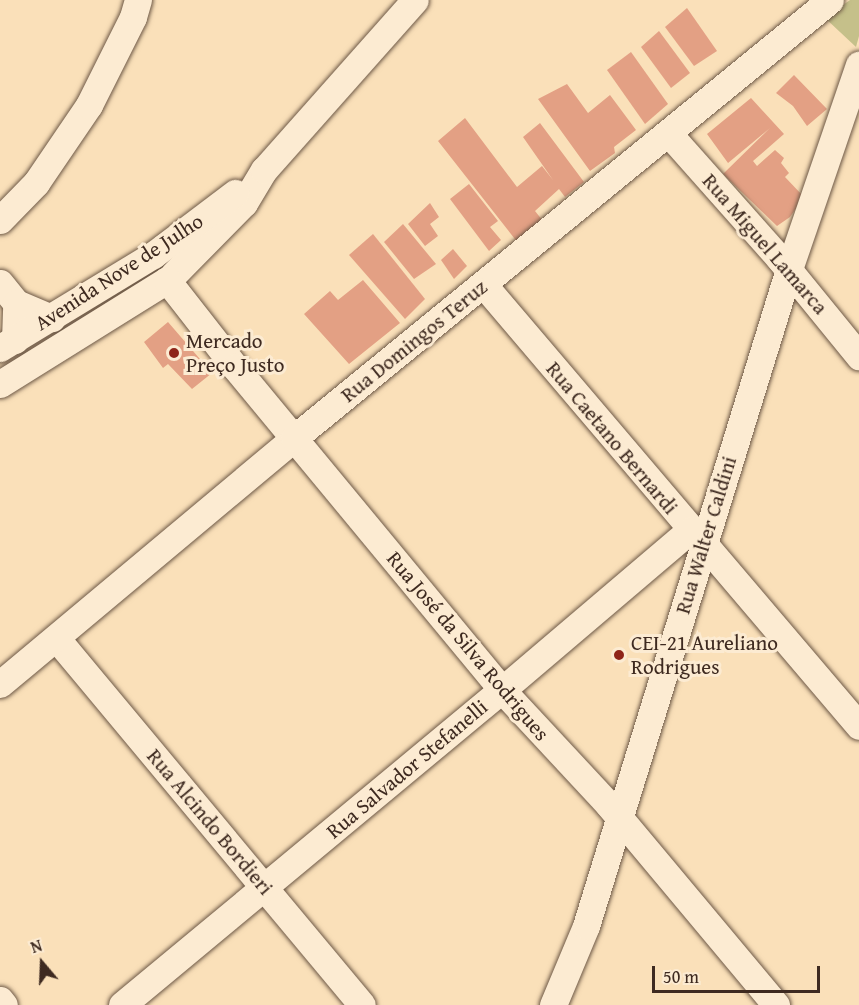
<!DOCTYPE html>
<html>
<head>
<meta charset="utf-8">
<style>
	body { margin:0 }
	#map { position:relative; width:859px; height:1005px; overflow:hidden; background:#fae0b9; font-family:"Gentium Book Plus",serif }
	div>[style] { position:absolute }
	.green>* { inset:0; background:#c5c08a }
	.building>* { inset:0; background:#e3a084 }
	.roads { filter:drop-shadow(0 0 2px #6d5846) drop-shadow(0 0 2px #6d5846) }
	.minor>* { height:27px; margin:-13.5px; padding:0 13.5px; transform-origin:13.5px; border-radius:13.5px; background:#fcebd2 }
	.dots>* { width:16px; height:16px; translate:-50% -50%; box-sizing:border-box; border:3px solid #fcebd2; border-radius:50% }
	span { translate:-50% -50%; white-space:nowrap; text-align:center; line-height:1.15; -webkit-text-stroke:6px #fcebd2; paint-order:stroke }
	.street-label { font-size:21px; color:#3e2a20 }
	.poi-label { font-size:21px; color:#3e2a20 }
	.left { translate:0 -50%; text-align:left }
	.north { position:absolute; left:12px; top:933px; width:60px; height:60px; -webkit-text-stroke:4px #fcebd2; paint-order:stroke; rotate:341deg; font-size:16px; font-weight:700; line-height:24px; text-align:center; color:#3e2a20 }
	.north::after { content:''; display:block; margin:auto; width:21px; height:27px; background:#3e2a20; clip-path:polygon(50% 0,100% 100%,50% 72%,0 100%) }
	.scale { position:absolute; left:652px; top:966px; width:168px; height:27px; box-sizing:border-box; border:3px solid #3e2a20; border-top:0; padding-left:8px; font-size:18px; line-height:21px; white-space:nowrap; color:#3e2a20; -webkit-text-stroke:4px #fcebd2; paint-order:stroke }
</style>
</head>
<body>
<div id="map">
	<div class="green">
		<i style="clip-path:polygon(850px 0,859px 0,859px 36px,856px 47px,825px 18px)"></i>
	</div>
	<div class="building">
		<i style="clip-path:polygon(687px 8px,717px 51px,694px 66px,665px 27px)"></i>
		<i style="clip-path:polygon(659px 31px,690px 73px,671px 88px,641px 47px)"></i>
		<i style="clip-path:polygon(631px 52px,668px 104px,645px 124px,607px 70px)"></i>
		<i style="clip-path:polygon(794px 75px,827px 109px,807px 126px,793px 106px,776px 93px)"></i>
		<i style="clip-path:polygon(567px 84px,588px 113px,610px 95px,636px 130px,614px 147px,615px 153px,590px 171px,538px 99px)"></i>
		<i style="clip-path:polygon(751px 98px,784px 134px,753px 161px,757px 166px,775px 150px,784px 158px,781px 163px,789px 173px,785px 177px,804px 197px,790px 217px,777px 226px,723px 174px,770px 128px,728px 163px,707px 134px)"></i>
		<i style="clip-path:polygon(465px 118px,517px 187px,542px 166px,553px 180px,523px 137px,540px 123px,584px 182px,565px 197px,559px 189px,535px 211px,543px 221px,518px 243px,438px 141px)"></i>
		<i style="clip-path:polygon(469px 184px,498px 221px,490px 227px,501px 240px,489px 251px,450px 199px)"></i>
		<i style="clip-path:polygon(430px 203px,439px 217px,430px 224px,438px 236px,425px 246px,408px 224px)"></i>
		<i style="clip-path:polygon(403px 224px,436px 264px,414px 279px,384px 242px)"></i>
		<i style="clip-path:polygon(373px 234px,425px 299px,405px 319px,349px 255px)"></i>
		<i style="clip-path:polygon(453px 249px,467px 266px,454px 279px,441px 260px)"></i>
		<i style="clip-path:polygon(363px 280px,400px 323px,349px 364px,304px 314px,330px 291px,338px 300px)"></i>
		<i style="clip-path:polygon(168px 322px,212px 373px,192px 389px,168px 364px,163px 368px,144px 342px)"></i>
	</div>
	<div class="roads">
		<div class="minor">
			<i style="left:669px;top:134px;width:166px;rotate:48.4deg"></i>
			<i style="left:779px;top:258px;width:127px;rotate:50.8deg"></i>
			<i style="left:0;top:220px;width:52px;rotate:-45.8deg"></i>
			<i style="left:36px;top:183px;width:94px;rotate:-55.8deg"></i>
			<i style="left:89px;top:105px;width:98px;rotate:-63.4deg"></i>
			<i style="left:133px;top:17px;width:18px;rotate:-74deg"></i>
			<i style="left:173px;top:275px;width:101px;rotate:-45.4deg"></i>
			<i style="left:244px;top:203px;width:39px;rotate:-59deg"></i>
			<i style="left:264px;top:170px;width:227px;rotate:-48.4deg"></i>
			<i style="left:0;top:283px;width:26px;rotate:51deg"></i>
			<i style="left:483px;top:284px;width:580px;rotate:49.61deg"></i>
			<i style="left:15px;top:340px;width:37px;rotate:-88deg"></i>
			<i style="left:16px;top:303px;width:39px;rotate:23deg"></i>
			<i style="left:0;top:348px;width:179px;rotate:-31.3deg"></i>
			<i style="left:153px;top:255px;width:103px;rotate:-37.1deg"></i>
			<i style="left:0;top:384px;width:197px;rotate:-31.9deg"></i>
			<i style="left:167px;top:280px;width:110px;rotate:52deg"></i>
			<i style="left:235px;top:367px;width:419px;rotate:50.4deg"></i>
			<i style="left:502px;top:690px;width:156px;rotate:47.1deg"></i>
			<i style="left:608px;top:804px;width:262px;rotate:50.1deg"></i>
			<i style="left:57px;top:639px;width:476px;rotate:50.2deg"></i>
			<i style="left:0;top:684px;width:383px;rotate:-39.9deg"></i>
			<i style="left:294px;top:438px;width:692px;rotate:-39.25deg"></i>
			<i style="left:0;top:1000px;width:6px;rotate:51deg"></i>
			<i style="left:122px;top:1005px;width:494px;rotate:-39.7deg"></i>
			<i style="left:502px;top:690px;width:247px;rotate:-40.4deg"></i>
			<i style="left:553px;top:1005px;width:86px;rotate:-67.3deg"></i>
			<i style="left:586px;top:926px;width:688px;rotate:-72.83deg"></i>
			<i style="left:789px;top:269px;width:216px;rotate:-71.1deg"></i>
		</div>
	</div>
	<div class="dots">
		<i style="left:174px;top:353px;background:#8f2418"></i>
		<i style="left:619px;top:655px;background:#8f2418"></i>
	</div>
	<div class="street-label">
		<span style="left:765px;top:244px;rotate:49deg">Rua Miguel Lamarca</span>
		<span style="left:119px;top:272px;rotate:-33deg">Avenida Nove de Julho</span>
		<span style="left:414px;top:341px;rotate:-39deg">Rua Domingos Teruz</span>
		<span style="left:612px;top:438px;rotate:50deg">Rua Caetano Bernardi</span>
		<span style="left:706px;top:535px;rotate:-73deg">Rua Walter Caldini</span>
		<span style="left:468px;top:646px;rotate:50deg">Rua José da Silva Rodrigues</span>
		<span style="left:407px;top:769px;rotate:-40deg">Rua Salvador Stefanelli</span>
		<span style="left:210px;top:822px;rotate:50deg">Rua Alcindo Bordieri</span>
	</div>
	<div class="poi-label">
		<span class="left" style="left:186px;top:353px">Mercado<br>Preço Justo</span>
		<span class="left" style="left:631px;top:655px">CEI-21 Aureliano<br>Rodrigues</span>
	</div>
	<div class="north">N</div>
	<div class="scale">50 m</div>
</div>
</body>
</html>
